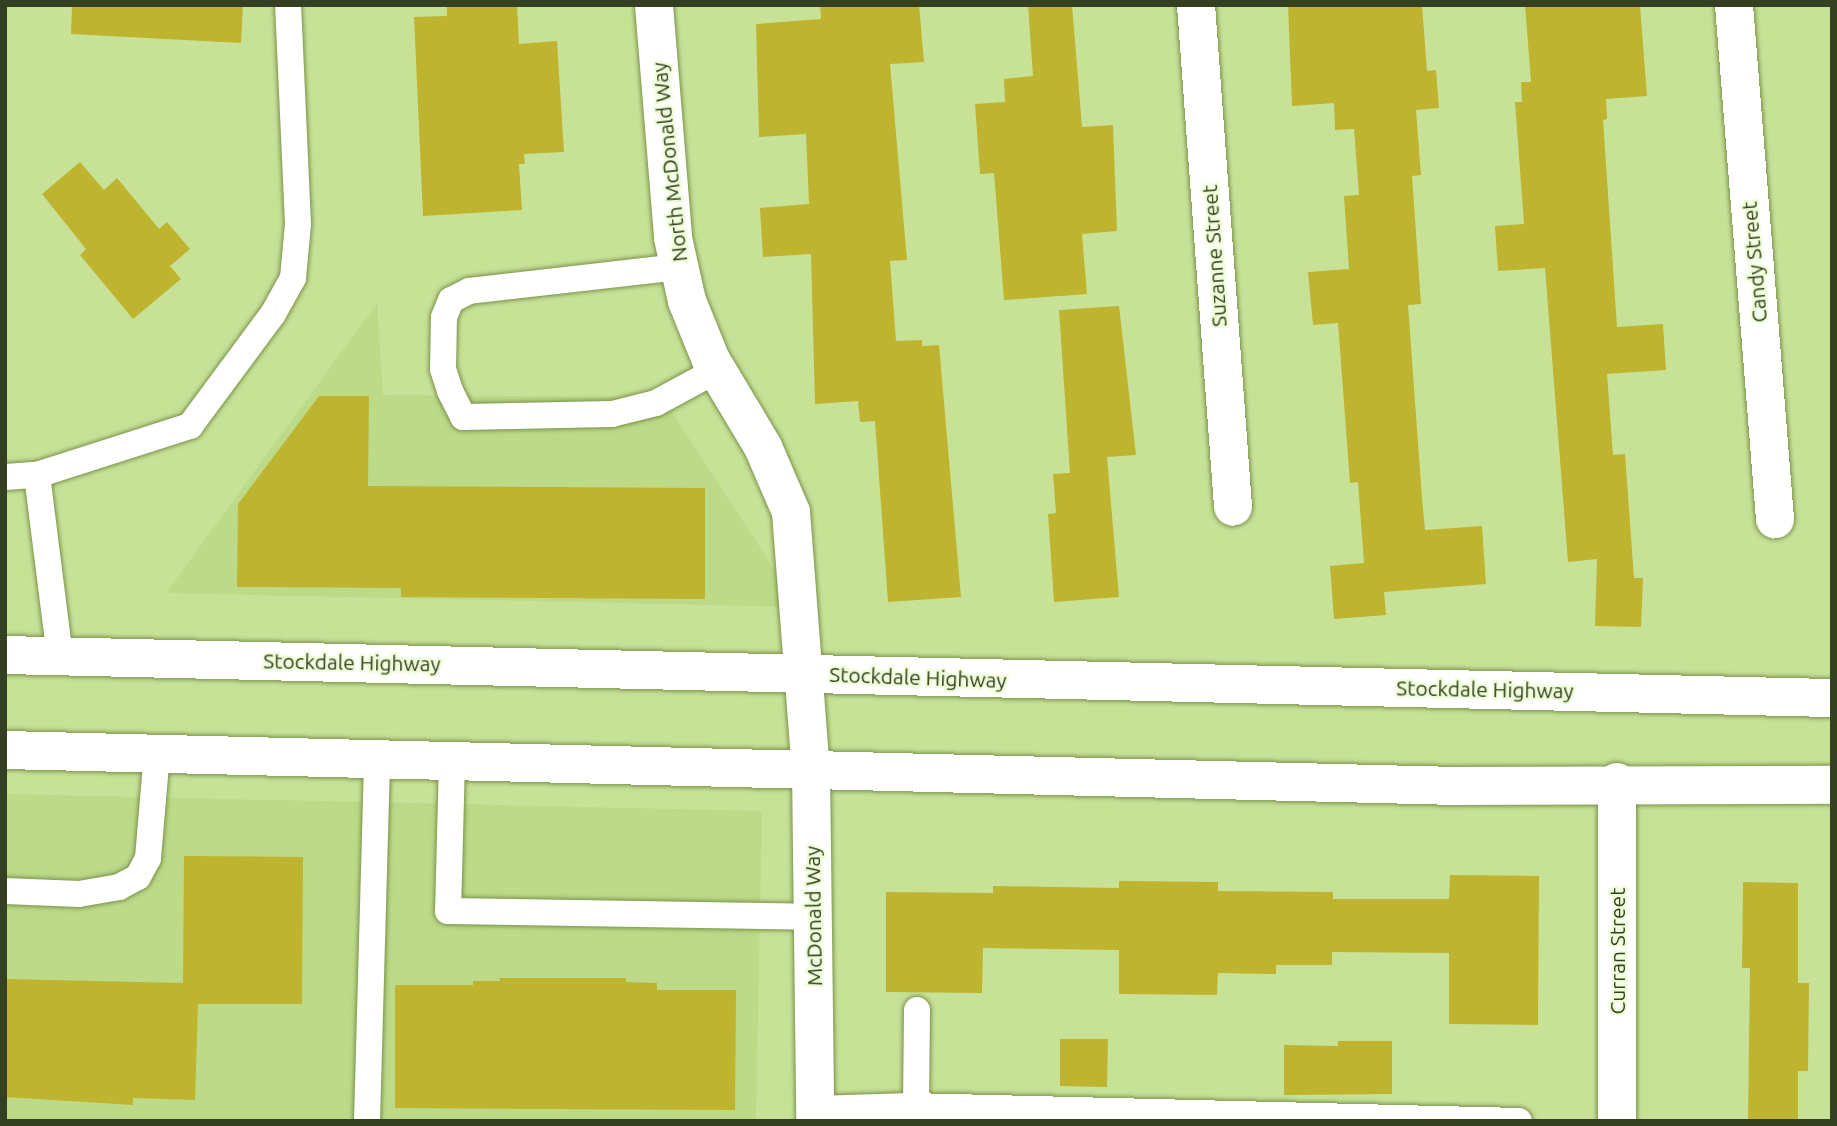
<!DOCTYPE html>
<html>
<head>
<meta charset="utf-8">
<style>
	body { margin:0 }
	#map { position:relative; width:1837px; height:1126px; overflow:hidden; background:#c7e297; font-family:Ubuntu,sans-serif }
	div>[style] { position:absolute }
	.built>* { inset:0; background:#bcda88 }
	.building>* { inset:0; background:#beb42f }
	.roads { filter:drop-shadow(0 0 2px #7a934b) drop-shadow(0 0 2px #7a934b) }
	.lane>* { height:26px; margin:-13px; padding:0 13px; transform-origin:13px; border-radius:13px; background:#fff }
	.street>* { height:38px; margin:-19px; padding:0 19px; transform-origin:19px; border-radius:19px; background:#fff }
	.secondary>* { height:38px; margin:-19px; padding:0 19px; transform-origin:19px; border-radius:19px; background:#fff }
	span { translate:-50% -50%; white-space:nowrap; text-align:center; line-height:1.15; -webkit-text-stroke:5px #effed9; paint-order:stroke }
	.street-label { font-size:21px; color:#353f21 }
	.frame { position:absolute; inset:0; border:7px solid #353f21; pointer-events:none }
</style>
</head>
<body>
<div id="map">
	<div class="built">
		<i style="clip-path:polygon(377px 303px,383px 395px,662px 397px,799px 607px,166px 593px)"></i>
		<i style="clip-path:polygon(5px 794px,762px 811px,756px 1121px,5px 1121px)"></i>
	</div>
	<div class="building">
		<i style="clip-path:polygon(72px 5px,243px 5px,241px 43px,71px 34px)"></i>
		<i style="clip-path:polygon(447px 5px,517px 5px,519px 44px,557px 41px,564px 152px,524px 154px,525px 164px,519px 164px,522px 210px,423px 216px,414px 17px,447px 16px)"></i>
		<i style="clip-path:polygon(820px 5px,919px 5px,924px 62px,890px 64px,907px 260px,890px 261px,896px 341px,922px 340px,922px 346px,939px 345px,961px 597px,888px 602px,875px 421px,860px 422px,858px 401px,815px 404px,811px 254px,763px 257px,760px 208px,809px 204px,806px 134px,759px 137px,756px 24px,821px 19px)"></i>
		<i style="clip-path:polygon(1028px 5px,1072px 5px,1082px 127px,1113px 125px,1117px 231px,1082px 234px,1087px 294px,1004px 300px,994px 173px,980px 174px,975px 104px,1005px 102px,1004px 79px,1033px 76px)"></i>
		<i style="clip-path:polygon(1288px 5px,1422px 5px,1427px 71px,1436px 70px,1439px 108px,1416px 110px,1421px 175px,1412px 176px,1421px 304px,1408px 305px,1422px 498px,1425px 530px,1482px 526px,1486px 584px,1384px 592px,1386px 615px,1334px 619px,1330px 566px,1364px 563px,1358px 482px,1350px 483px,1338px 323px,1313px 325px,1308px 272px,1349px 269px,1344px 196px,1359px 195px,1354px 129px,1335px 130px,1334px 103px,1292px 106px)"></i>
		<i style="clip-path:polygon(1525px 5px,1640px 5px,1647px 96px,1606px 99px,1607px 119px,1603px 120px,1617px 327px,1663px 324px,1666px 370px,1607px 374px,1613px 455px,1625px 454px,1634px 578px,1643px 578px,1641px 627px,1595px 626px,1597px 559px,1568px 562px,1545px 268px,1498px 271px,1495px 226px,1524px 224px,1515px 102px,1522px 102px,1521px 82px,1531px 82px)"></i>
		<i style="clip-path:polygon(80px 162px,104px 190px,117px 178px,159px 229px,167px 222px,190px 249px,170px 266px,181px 279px,133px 319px,80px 255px,86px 249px,42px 194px)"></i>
		<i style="clip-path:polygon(1119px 306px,1136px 455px,1107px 457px,1119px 597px,1054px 602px,1048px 514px,1056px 513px,1053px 474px,1070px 473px,1059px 310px)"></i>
		<i style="clip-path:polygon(319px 396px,369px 396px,368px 486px,705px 488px,705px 599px,401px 597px,401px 588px,237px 587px,238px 504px)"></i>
		<i style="clip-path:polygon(184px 856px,303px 857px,302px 1004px,198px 1004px,195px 1100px,133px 1098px,133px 1105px,5px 1097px,5px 979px,183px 983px)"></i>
		<i style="clip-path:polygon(1450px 875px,1539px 876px,1538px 1025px,1449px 1024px,1449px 953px,1332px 952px,1332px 965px,1276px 965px,1276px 974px,1218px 973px,1217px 995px,1119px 994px,1119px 950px,983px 948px,982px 993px,886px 992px,886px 892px,993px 893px,993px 886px,1119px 888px,1119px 881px,1218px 882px,1218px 891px,1333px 892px,1333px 899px,1449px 899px)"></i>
		<i style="clip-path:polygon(1743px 882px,1798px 883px,1798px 983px,1809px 983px,1808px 1071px,1798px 1071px,1798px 1121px,1748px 1121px,1750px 968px,1742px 968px)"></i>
		<i style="clip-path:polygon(499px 978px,626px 978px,626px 982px,657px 983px,657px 990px,736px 990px,735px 1110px,395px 1108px,395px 985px,473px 985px,473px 981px,500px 981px)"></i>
		<i style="clip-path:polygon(1060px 1039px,1108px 1039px,1107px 1087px,1060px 1086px)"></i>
		<i style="clip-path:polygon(1338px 1041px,1392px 1041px,1392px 1094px,1284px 1095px,1284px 1045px,1338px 1046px)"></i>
	</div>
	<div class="roads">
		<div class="lane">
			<i style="left:679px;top:267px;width:211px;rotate:173.5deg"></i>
			<i style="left:469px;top:291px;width:20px;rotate:153deg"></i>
			<i style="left:451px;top:300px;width:18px;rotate:112deg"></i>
			<i style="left:444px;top:317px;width:52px;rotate:91.1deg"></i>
			<i style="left:443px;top:369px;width:23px;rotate:72deg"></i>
			<i style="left:450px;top:391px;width:29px;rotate:63deg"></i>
			<i style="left:463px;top:417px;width:149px;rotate:-1.2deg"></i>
			<i style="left:612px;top:414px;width:45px;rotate:-14deg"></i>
			<i style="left:656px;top:403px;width:69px;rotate:-28.4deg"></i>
			<i style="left:37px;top:475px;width:182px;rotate:82.8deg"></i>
			<i style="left:5px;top:477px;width:32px;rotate:-4deg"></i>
			<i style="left:37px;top:475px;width:161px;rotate:-17.8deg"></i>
			<i style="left:190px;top:426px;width:139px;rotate:-53.5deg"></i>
			<i style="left:273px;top:314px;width:41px;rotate:-60.9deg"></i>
			<i style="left:293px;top:278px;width:54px;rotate:-84.7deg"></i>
			<i style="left:298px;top:224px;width:219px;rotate:-92.6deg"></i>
			<i style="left:452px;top:760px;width:151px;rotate:91.5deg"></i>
			<i style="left:448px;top:911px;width:365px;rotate:0.9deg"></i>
			<i style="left:5px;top:891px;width:74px;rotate:2.3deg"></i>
			<i style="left:79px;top:894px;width:41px;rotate:-9.9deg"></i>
			<i style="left:119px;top:887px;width:21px;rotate:-28deg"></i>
			<i style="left:138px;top:877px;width:21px;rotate:-62deg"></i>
			<i style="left:148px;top:858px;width:104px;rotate:-85.1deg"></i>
			<i style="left:916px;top:1106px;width:96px;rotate:-89.4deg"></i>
			<i style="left:815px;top:1109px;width:95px;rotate:-1.8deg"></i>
			<i style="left:910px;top:1106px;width:609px;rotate:1.41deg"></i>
			<i style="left:367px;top:1121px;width:362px;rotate:-88.4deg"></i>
		</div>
		<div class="street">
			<i style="left:654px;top:5px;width:234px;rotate:85.3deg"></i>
			<i style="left:673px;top:238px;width:65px;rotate:77.5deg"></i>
			<i style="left:687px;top:301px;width:64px;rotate:67.9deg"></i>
			<i style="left:711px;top:360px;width:101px;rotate:59.1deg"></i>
			<i style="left:763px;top:447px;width:71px;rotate:66.7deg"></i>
			<i style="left:791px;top:512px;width:258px;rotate:85.6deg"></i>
			<i style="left:811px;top:769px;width:352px;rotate:89.3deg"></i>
			<i style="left:1196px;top:5px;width:503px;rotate:85.78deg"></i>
			<i style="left:1734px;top:5px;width:516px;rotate:85.44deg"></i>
			<i style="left:1617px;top:1121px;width:339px;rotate:-90deg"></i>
		</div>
		<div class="secondary">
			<i style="left:5px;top:655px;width:1828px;rotate:1.35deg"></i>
			<i style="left:5px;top:750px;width:1457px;rotate:1.42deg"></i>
			<i style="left:1462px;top:786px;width:370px;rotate:-0.2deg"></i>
		</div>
	</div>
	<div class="street-label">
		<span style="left:669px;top:162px;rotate:-96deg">North McDonald Way</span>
		<span style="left:1214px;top:256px;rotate:-94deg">Suzanne Street</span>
		<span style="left:1754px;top:262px;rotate:-95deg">Candy Street</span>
		<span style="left:352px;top:662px;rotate:1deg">Stockdale Highway</span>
		<span style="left:918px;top:677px;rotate:2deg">Stockdale Highway</span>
		<span style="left:1485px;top:689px;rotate:1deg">Stockdale Highway</span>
		<span style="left:813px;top:916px;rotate:-91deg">McDonald Way</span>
		<span style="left:1617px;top:951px;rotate:-90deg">Curran Street</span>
	</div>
	<div class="frame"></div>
</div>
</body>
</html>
